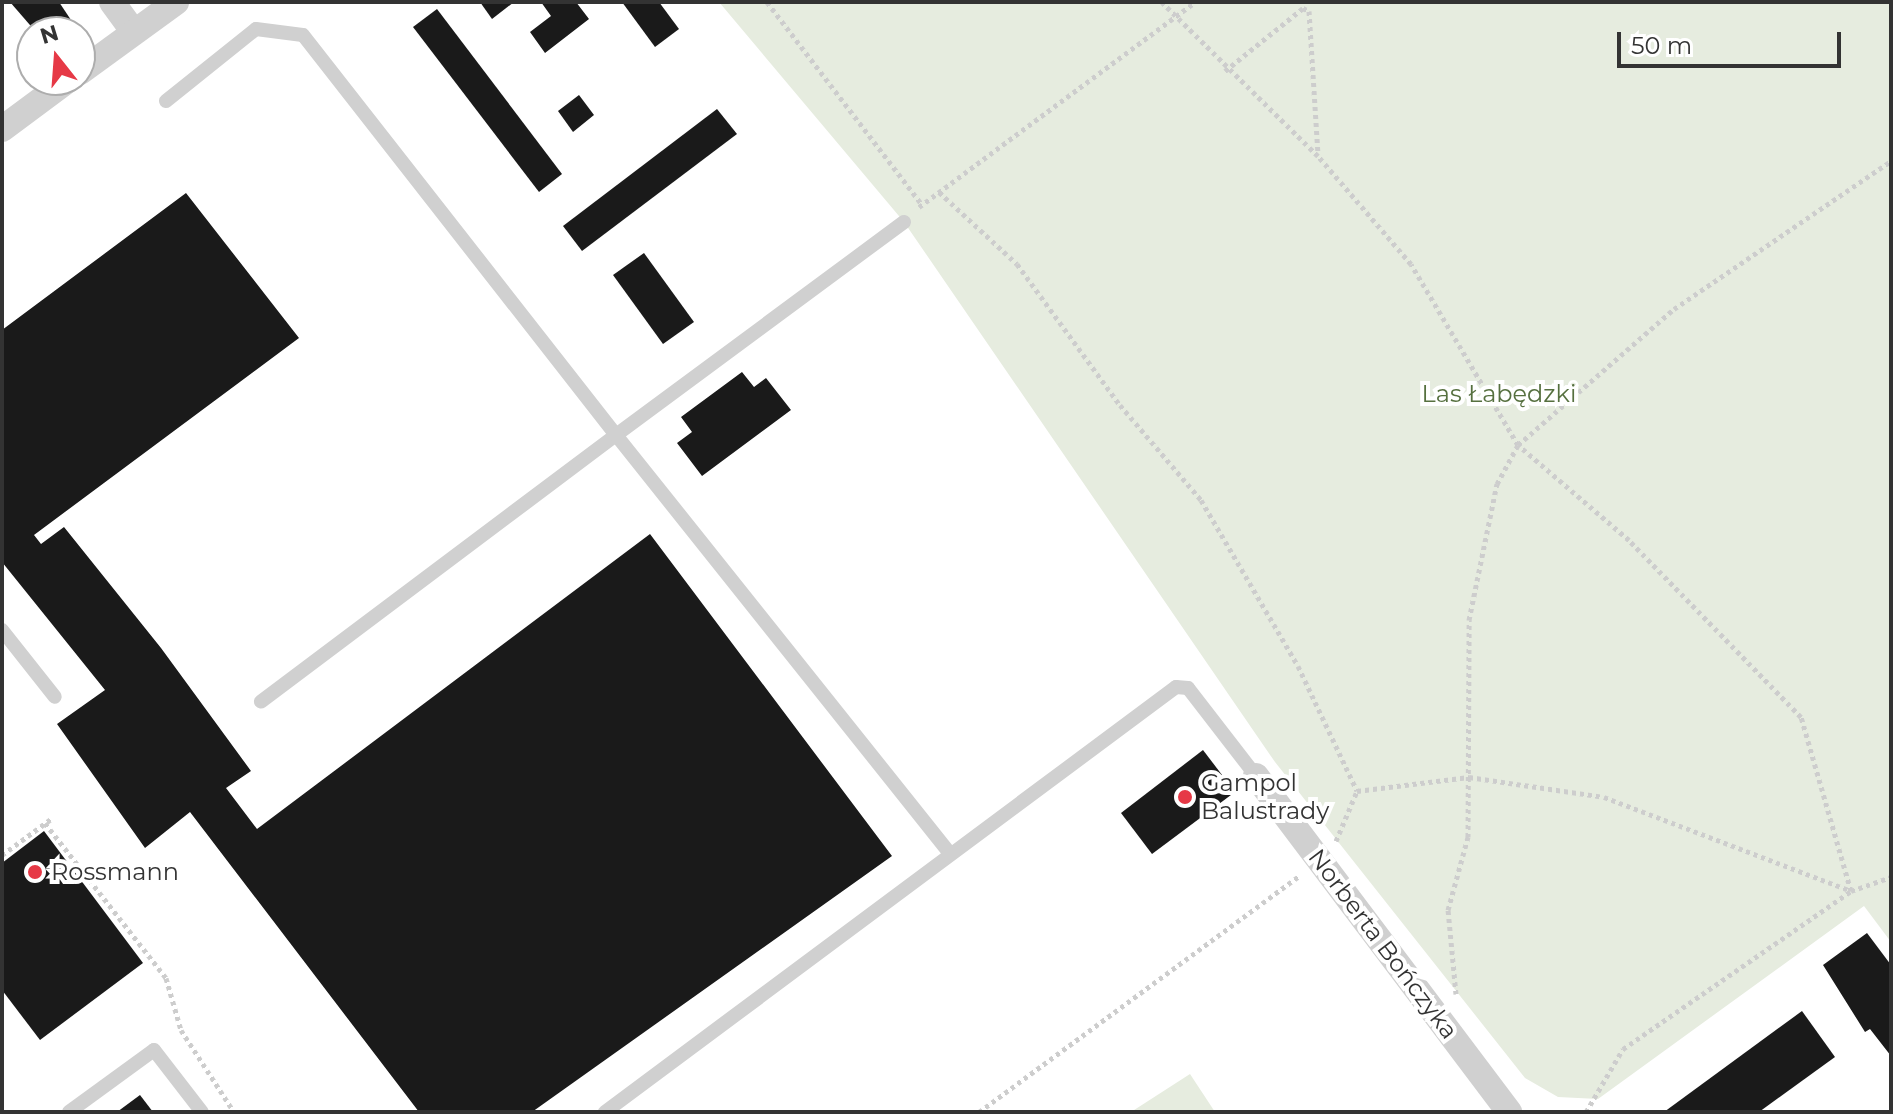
<!DOCTYPE html>
<html>
<head>
<meta charset="utf-8">
<style>
	body { margin:0 }
	#map { position:relative; width:1893px; height:1114px; overflow:hidden; background:#fff; font-family:Montserrat,sans-serif }
	div>[style] { position:absolute }
	.green>* { inset:0; background:#e6ecdf }
	.building>* { inset:0; background:#1a1a1a }
	.path>* { height:5px; margin-top:-2.5px; transform-origin:0; background:repeating-linear-gradient(90deg,#cdcdcd 0 4px,transparent 0 8px) }
	.lane>* { height:14px; margin:-7px; padding:0 7px; transform-origin:7px; border-radius:7px; background:#d0d0d0 }
	.street>* { height:26px; margin:-13px; padding:0 13px; transform-origin:13px; border-radius:13px; background:#d0d0d0 }
	.dots>* { width:22px; height:22px; translate:-50% -50%; box-sizing:border-box; border:4px solid #fff; border-radius:50% }
	span { translate:-50% -50%; white-space:nowrap; text-align:center; line-height:1.15; -webkit-text-stroke:8px #fff; paint-order:stroke }
	.park-label { font-size:24px; color:#56703f }
	.poi-label { font-size:24px; color:#333 }
	.left { translate:0 -50%; text-align:left }
	.street-label { font-size:24px; color:#333 }
	.frame { position:absolute; inset:0; border:4px solid #333; pointer-events:none }
	.north { position:absolute; left:16px; top:16px; width:80px; height:80px; box-sizing:border-box; background:#fff; border:2px solid #adadad; border-radius:50%; rotate:343deg; font-size:22px; font-weight:700; line-height:32px; text-align:center; color:#333 }
	.north::after { content:''; display:block; margin:auto; width:28px; height:36px; background:#e63946; clip-path:polygon(50% 0,100% 100%,50% 72%,0 100%) }
	.scale { position:absolute; left:1617px; top:32px; width:224px; height:36px; box-sizing:border-box; border:4px solid #333; border-top:0; padding-left:10px; font-size:24px; line-height:28px; white-space:nowrap; color:#333; -webkit-text-stroke:6px #fff; paint-order:stroke }
</style>
</head>
<body>
<div id="map">
	<div class="green">
		<i style="clip-path:polygon(719px 2px,1891px 2px,1891px 942px,1864px 906px,1598px 1099px,1558px 1097px,1525px 1078px,1275px 762px,904px 222px)"></i>
		<i style="clip-path:polygon(1190px 1074px,1215px 1112px,1131px 1112px)"></i>
	</div>
	<div class="building">
		<i style="clip-path:polygon(10px 2px,59px 2px,71px 20px,36px 32px)"></i>
		<i style="clip-path:polygon(480px 2px,514px 2px,492px 19px)"></i>
		<i style="clip-path:polygon(541px 2px,576px 2px,589px 19px,545px 53px,530px 32px,551px 16px)"></i>
		<i style="clip-path:polygon(622px 2px,659px 2px,679px 29px,655px 47px)"></i>
		<i style="clip-path:polygon(437px 9px,562px 174px,539px 192px,413px 27px)"></i>
		<i style="clip-path:polygon(579px 95px,594px 115px,573px 132px,558px 111px)"></i>
		<i style="clip-path:polygon(717px 109px,737px 134px,582px 251px,563px 226px)"></i>
		<i style="clip-path:polygon(186px 193px,299px 338px,34px 535px,41px 544px,64px 527px,161px 648px,251px 771px,226px 788px,257px 829px,650px 534px,892px 856px,532px 1112px,419px 1112px,190px 812px,145px 848px,57px 724px,105px 690px,2px 562px,2px 330px)"></i>
		<i style="clip-path:polygon(644px 253px,694px 322px,663px 344px,613px 275px)"></i>
		<i style="clip-path:polygon(742px 372px,754px 387px,766px 378px,791px 410px,702px 476px,677px 443px,692px 432px,681px 417px)"></i>
		<i style="clip-path:polygon(1203px 750px,1235px 792px,1152px 854px,1121px 813px)"></i>
		<i style="clip-path:polygon(44px 831px,143px 963px,40px 1040px,2px 990px,2px 863px)"></i>
		<i style="clip-path:polygon(1867px 933px,1891px 965px,1891px 1056px,1870px 1029px,1865px 1032px,1823px 965px)"></i>
		<i style="clip-path:polygon(1802px 1011px,1835px 1057px,1759px 1112px,1664px 1112px)"></i>
		<i style="clip-path:polygon(140px 1095px,153px 1112px,117px 1112px)"></i>
	</div>
	<div class="path">
		<i style="left:767px;top:2px;width:255px;rotate:52.6deg"></i>
		<i style="left:1225px;top:71px;width:100px;rotate:-38.9deg"></i>
		<i style="left:1303px;top:8px;width:7px;rotate:27deg"></i>
		<i style="left:1309px;top:11px;width:144px;rotate:86.4deg"></i>
		<i style="left:939px;top:192px;width:106px;rotate:42.7deg"></i>
		<i style="left:1017px;top:264px;width:175px;rotate:53.9deg"></i>
		<i style="left:1120px;top:405px;width:125px;rotate:49.5deg"></i>
		<i style="left:1201px;top:500px;width:192px;rotate:59.7deg"></i>
		<i style="left:1298px;top:666px;width:138px;rotate:64.7deg"></i>
		<i style="left:1357px;top:791px;width:113px;rotate:-7.1deg"></i>
		<i style="left:1469px;top:777px;width:136px;rotate:8.4deg"></i>
		<i style="left:1604px;top:797px;width:264px;rotate:20.8deg"></i>
		<i style="left:1851px;top:891px;width:181px;rotate:-106deg"></i>
		<i style="left:1801px;top:717px;width:247px;rotate:-134.2deg"></i>
		<i style="left:1629px;top:540px;width:146px;rotate:-139.4deg"></i>
		<i style="left:1518px;top:445px;width:210px;rotate:-120.6deg"></i>
		<i style="left:1411px;top:264px;width:143px;rotate:-130.7deg"></i>
		<i style="left:1318px;top:156px;width:219px;rotate:-135.4deg"></i>
		<i style="left:919px;top:207px;width:344px;rotate:-36.6deg"></i>
		<i style="left:45px;top:823px;width:197px;rotate:52deg"></i>
		<i style="left:166px;top:978px;width:54px;rotate:73.9deg"></i>
		<i style="left:181px;top:1030px;width:98px;rotate:57.1deg"></i>
		<i style="left:1336px;top:841px;width:54px;rotate:-67.2deg"></i>
		<i style="left:2px;top:855px;width:61px;rotate:-36.3deg"></i>
		<i style="left:1456px;top:994px;width:84px;rotate:-95.4deg"></i>
		<i style="left:1448px;top:910px;width:76px;rotate:-74.7deg"></i>
		<i style="left:1468px;top:837px;width:217px;rotate:-89.7deg"></i>
		<i style="left:1469px;top:620px;width:139px;rotate:-78.4deg"></i>
		<i style="left:1497px;top:484px;width:44px;rotate:-61.7deg"></i>
		<i style="left:1518px;top:445px;width:207px;rotate:-41.1deg"></i>
		<i style="left:1674px;top:309px;width:263px;rotate:-34.3deg"></i>
		<i style="left:979px;top:1112px;width:399px;rotate:-36.4deg"></i>
		<i style="left:1586px;top:1112px;width:73px;rotate:-59.6deg"></i>
		<i style="left:1623px;top:1049px;width:277px;rotate:-34.7deg"></i>
		<i style="left:1851px;top:891px;width:42px;rotate:-19.3deg"></i>
	</div>
	<div class="lane">
		<i style="left:166px;top:101px;width:115px;rotate:-38.7deg"></i>
		<i style="left:256px;top:29px;width:47px;rotate:7.3deg"></i>
		<i style="left:303px;top:35px;width:508px;rotate:51.96deg"></i>
		<i style="left:616px;top:435px;width:444px;rotate:143.1deg"></i>
		<i style="left:904px;top:222px;width:358px;rotate:143.5deg"></i>
		<i style="left:616px;top:435px;width:532px;rotate:51.41deg"></i>
		<i style="left:2px;top:630px;width:85px;rotate:51.7deg"></i>
		<i style="left:69px;top:1112px;width:105px;rotate:-36.1deg"></i>
		<i style="left:154px;top:1050px;width:78px;rotate:52.3deg"></i>
		<i style="left:605px;top:1112px;width:712px;rotate:-36.66deg"></i>
		<i style="left:1176px;top:687px;width:12px;rotate:5deg"></i>
		<i style="left:1188px;top:688px;width:111px;rotate:52.3deg"></i>
	</div>
	<div class="street">
		<i style="left:112px;top:2px;width:37px;rotate:54deg"></i>
		<i style="left:80px;top:72px;width:119px;rotate:-36.1deg"></i>
		<i style="left:2px;top:129px;width:82px;rotate:-36.6deg"></i>
		<i style="left:1256px;top:776px;width:421px;rotate:53deg"></i>
	</div>
	<div class="dots">
		<i style="left:1185px;top:797px;background:#e63946"></i>
		<i style="left:35px;top:872px;background:#e63946"></i>
	</div>
	<div class="park-label">
		<span style="left:1499px;top:394px">Las Łabędzki</span>
	</div>
	<div class="poi-label">
		<span class="left" style="left:1201px;top:797px">Gampol<br>Balustrady</span>
		<span class="left" style="left:51px;top:872px">Rossmann</span>
	</div>
	<div class="street-label">
		<span style="left:1383px;top:944px;rotate:53deg">Norberta Bończyka</span>
	</div>
	<div class="frame"></div>
	<div class="north">N</div>
	<div class="scale">50 m</div>
</div>
</body>
</html>
